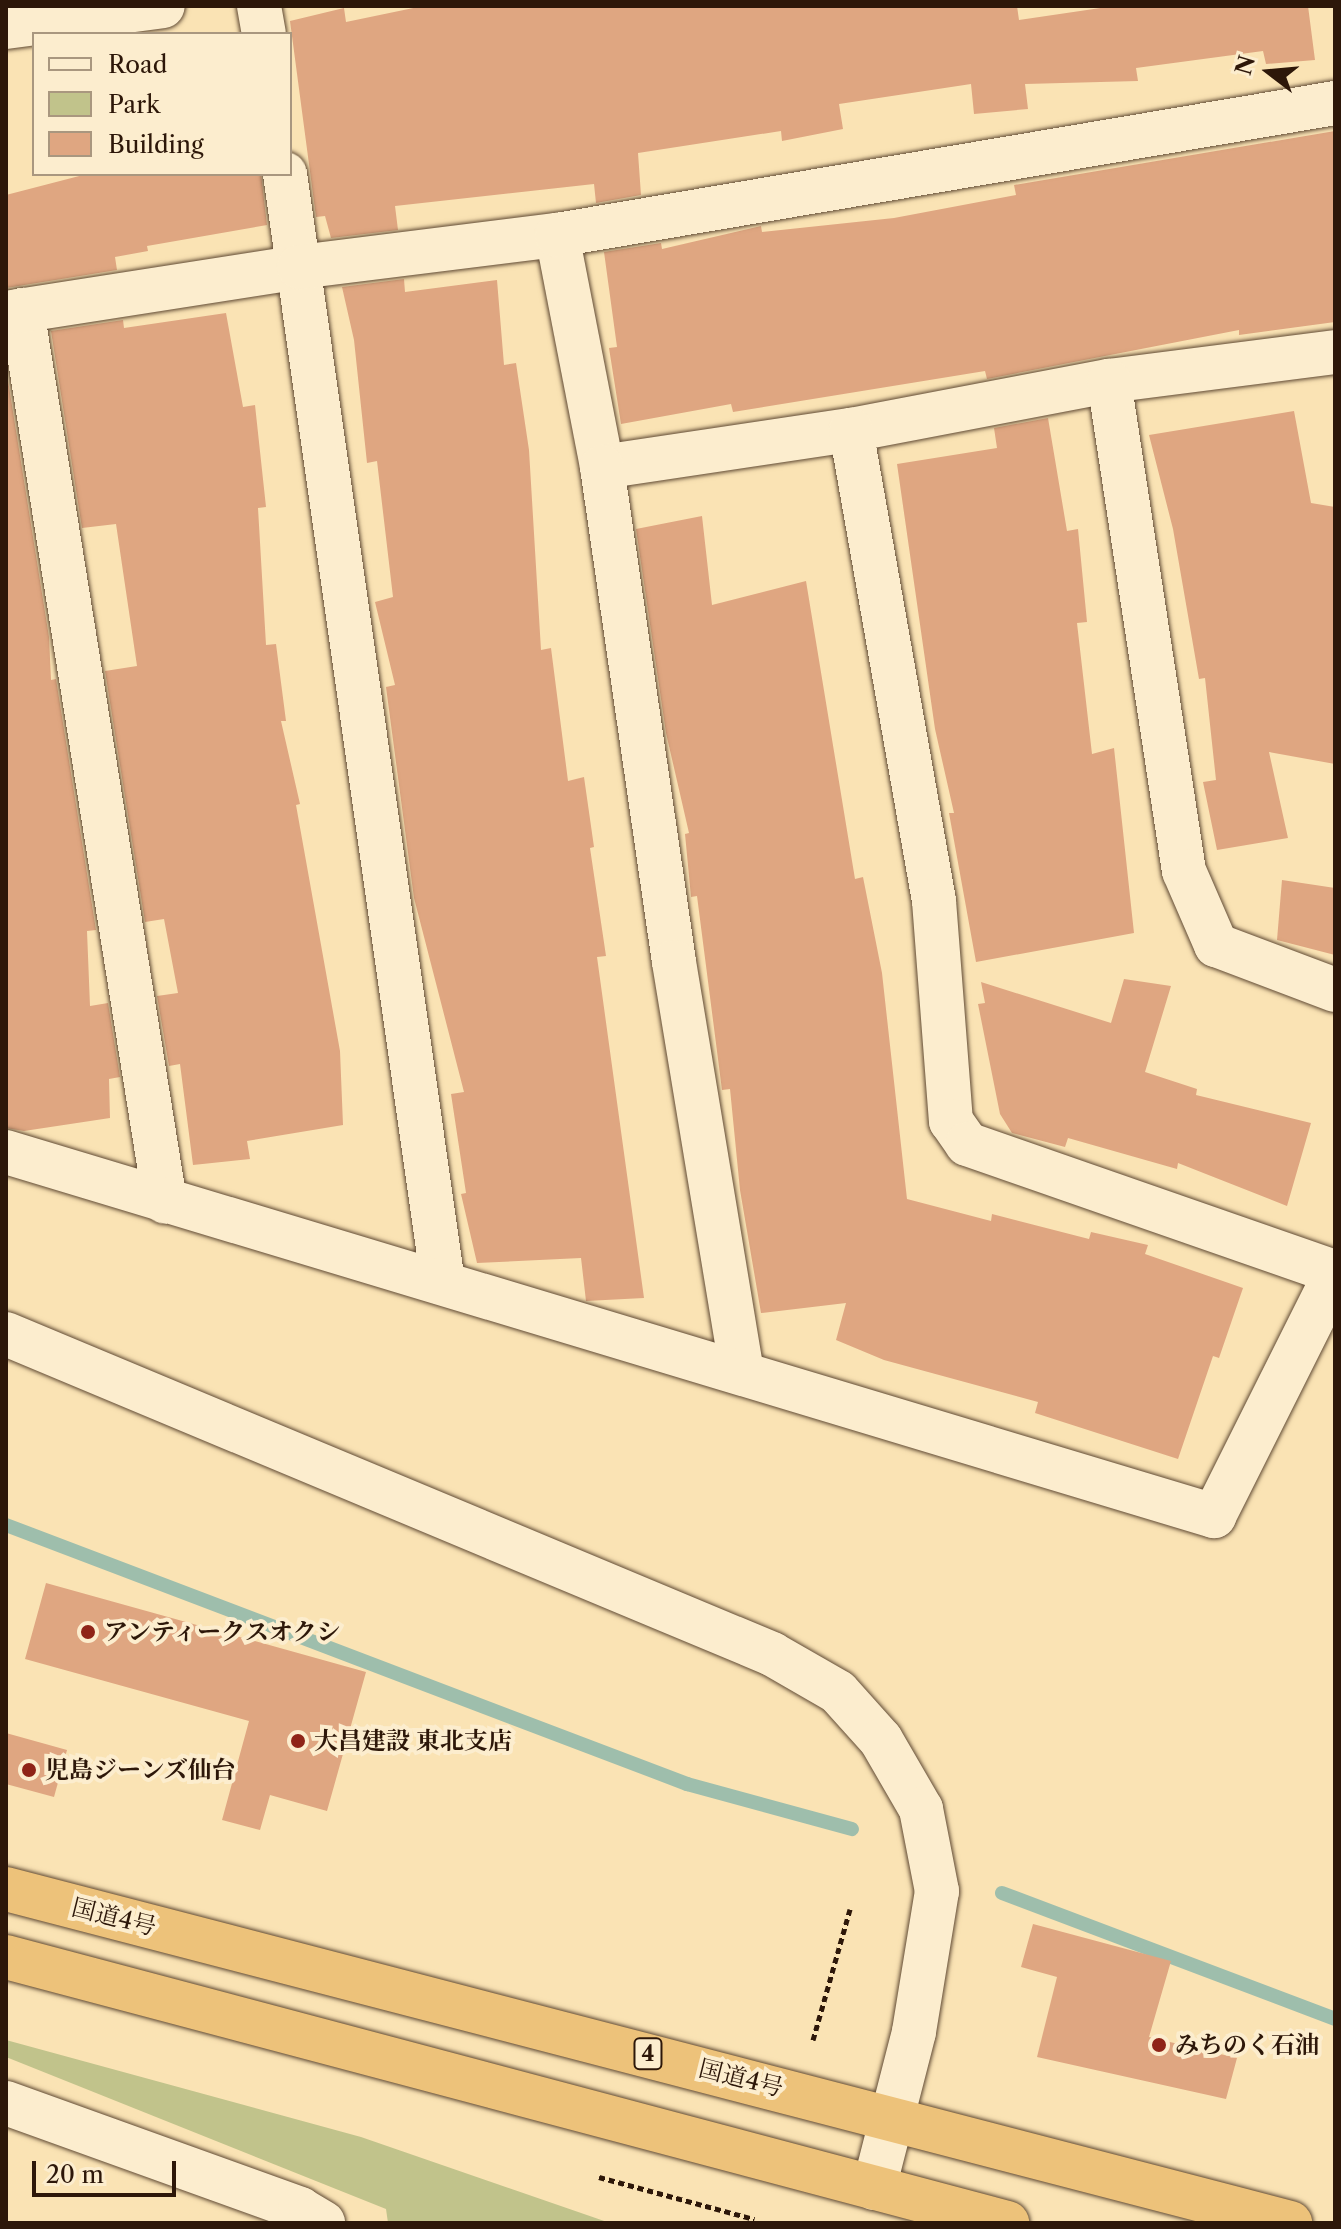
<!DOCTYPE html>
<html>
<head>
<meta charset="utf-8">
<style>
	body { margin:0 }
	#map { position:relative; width:1341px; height:2229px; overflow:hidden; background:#fae3b4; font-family:"Libre Caslon Text","Noto Serif JP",serif }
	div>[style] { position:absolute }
	.green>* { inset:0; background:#c1c38b }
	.stream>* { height:14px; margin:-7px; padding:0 7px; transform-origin:7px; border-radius:7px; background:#9ebeac }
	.building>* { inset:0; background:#dfa681 }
	.path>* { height:5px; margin-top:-2.5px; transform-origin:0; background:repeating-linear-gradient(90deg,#2d1709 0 6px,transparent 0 10px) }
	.roads { filter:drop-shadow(0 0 2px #604a34) drop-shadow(0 0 2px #604a34) }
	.street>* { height:44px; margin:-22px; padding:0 22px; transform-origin:22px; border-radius:22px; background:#fcedce }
	.secondary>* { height:44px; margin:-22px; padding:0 22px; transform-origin:22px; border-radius:22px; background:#fcedce }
	.highway>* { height:44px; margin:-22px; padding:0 22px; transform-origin:22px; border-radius:22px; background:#edc27a }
	.dots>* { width:22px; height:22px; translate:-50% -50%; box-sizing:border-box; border:4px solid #fcedce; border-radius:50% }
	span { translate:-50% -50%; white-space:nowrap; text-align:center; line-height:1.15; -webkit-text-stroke:8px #fcedce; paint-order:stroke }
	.shield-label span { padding:2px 6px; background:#fcedce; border:2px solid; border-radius:6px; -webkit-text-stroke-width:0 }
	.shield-label { font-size:22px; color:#2d1709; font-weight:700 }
	.poi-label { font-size:24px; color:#2d1709; font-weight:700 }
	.left { translate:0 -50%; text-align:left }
	.street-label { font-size:24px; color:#2d1709 }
	.frame { position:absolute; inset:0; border:8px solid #2d1709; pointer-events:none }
	.legend { position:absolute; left:32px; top:32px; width:260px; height:144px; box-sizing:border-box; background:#fcedce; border:2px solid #a9977f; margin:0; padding:10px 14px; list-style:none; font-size:24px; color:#2d1709 }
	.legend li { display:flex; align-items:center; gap:16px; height:40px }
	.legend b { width:40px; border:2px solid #a9977f }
	.north { position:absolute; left:1229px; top:32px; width:80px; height:80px; -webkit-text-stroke:6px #fcedce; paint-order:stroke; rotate:286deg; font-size:22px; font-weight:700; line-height:32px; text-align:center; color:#2d1709 }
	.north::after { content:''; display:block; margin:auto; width:28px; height:36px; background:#2d1709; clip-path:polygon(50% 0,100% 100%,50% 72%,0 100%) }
	.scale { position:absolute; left:32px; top:2161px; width:144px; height:36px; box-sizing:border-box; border:4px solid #2d1709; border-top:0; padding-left:10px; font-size:24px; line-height:28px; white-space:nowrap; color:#2d1709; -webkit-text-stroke:6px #fcedce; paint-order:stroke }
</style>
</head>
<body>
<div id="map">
	<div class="green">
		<i style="clip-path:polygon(6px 2040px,361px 2137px,610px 2223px,388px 2223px,386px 2209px,6px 2057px)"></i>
	</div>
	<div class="stream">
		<i style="left:6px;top:1525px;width:729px;rotate:20.82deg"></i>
		<i style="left:687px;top:1784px;width:171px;rotate:15.3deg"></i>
		<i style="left:1002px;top:1893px;width:356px;rotate:20.7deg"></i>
	</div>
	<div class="building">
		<i style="clip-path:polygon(423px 6px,1017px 6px,1019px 20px,1114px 6px,1308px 6px,1315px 60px,1266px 64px,1263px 51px,1136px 68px,1138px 81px,1025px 84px,1028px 109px,974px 114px,971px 84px,839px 104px,843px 129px,782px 141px,781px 131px,638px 153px,641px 195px,596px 203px,594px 184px,395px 206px,398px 230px,331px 238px,325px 216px,316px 217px,290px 21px,344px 8px,346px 22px)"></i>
		<i style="clip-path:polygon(1335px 131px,1335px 322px,1239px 335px,1239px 330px,987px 379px,985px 371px,733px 412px,731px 404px,621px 424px,609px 348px,617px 347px,604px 252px,661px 243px,662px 249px,761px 226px,762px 232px,894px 218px,1016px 195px,1014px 185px)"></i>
		<i style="clip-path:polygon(87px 174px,261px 174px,267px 225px,147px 246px,148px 251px,115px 257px,117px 270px,6px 288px,6px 195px)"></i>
		<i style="clip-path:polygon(404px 279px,405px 292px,497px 280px,504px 365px,516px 363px,529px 450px,541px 650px,551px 648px,568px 781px,584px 777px,594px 847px,590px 848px,606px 956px,597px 957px,644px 1298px,586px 1301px,581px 1258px,477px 1263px,461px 1194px,466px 1193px,451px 1094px,464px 1092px,414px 898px,386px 687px,395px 685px,375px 602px,393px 597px,377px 461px,367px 463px,354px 340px,342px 287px)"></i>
		<i style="clip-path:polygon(226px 313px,243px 407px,255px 405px,266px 507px,258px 508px,266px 645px,276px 644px,286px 721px,281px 721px,300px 804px,296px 805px,340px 1051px,343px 1125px,247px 1141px,250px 1159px,193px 1165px,180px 1064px,169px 1066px,157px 996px,178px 993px,164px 919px,145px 922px,105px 671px,137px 666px,116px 524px,82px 528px,51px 331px,123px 320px,124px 328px)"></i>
		<i style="clip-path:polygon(6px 368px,49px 637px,51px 680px,56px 679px,96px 930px,87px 931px,90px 1006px,108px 1003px,120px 1077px,109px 1079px,110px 1118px,24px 1131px,6px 1128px)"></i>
		<i style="clip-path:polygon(1294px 411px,1311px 503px,1335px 507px,1335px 764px,1269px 752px,1288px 838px,1217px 850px,1203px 782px,1216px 780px,1205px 678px,1199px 679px,1173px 529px,1149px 435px)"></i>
		<i style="clip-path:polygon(1048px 418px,1067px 531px,1078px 529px,1087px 622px,1077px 623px,1092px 754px,1114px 748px,1134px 933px,976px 962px,949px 813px,954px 813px,935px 729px,897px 464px,997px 448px,994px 428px)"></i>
		<i style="clip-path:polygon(702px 516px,712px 605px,806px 581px,855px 879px,863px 877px,882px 973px,907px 1199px,991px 1221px,992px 1214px,1089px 1239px,1091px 1232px,1148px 1245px,1145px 1254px,1243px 1288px,1219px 1358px,1213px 1356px,1178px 1459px,1035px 1413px,1038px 1402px,884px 1360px,836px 1340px,846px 1303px,761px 1313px,740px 1190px,730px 1089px,722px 1090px,697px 896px,691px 897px,685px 834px,689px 833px,666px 733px,636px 529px)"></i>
		<i style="clip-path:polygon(1282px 880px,1335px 888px,1335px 955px,1277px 940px)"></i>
		<i style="clip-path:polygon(1124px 979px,1171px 986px,1145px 1072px,1197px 1089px,1196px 1095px,1311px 1123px,1287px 1206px,1178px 1163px,1177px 1169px,1068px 1138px,1065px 1147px,1012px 1133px,1000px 1114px,978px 1004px,985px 1003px,981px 982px,1111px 1023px)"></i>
		<i style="clip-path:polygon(46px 1583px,366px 1672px,327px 1811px,270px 1795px,260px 1830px,222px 1820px,249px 1721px,25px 1659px)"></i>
		<i style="clip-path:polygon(6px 1733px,67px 1750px,54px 1797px,6px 1784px)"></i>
		<i style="clip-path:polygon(1033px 1924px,1171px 1961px,1149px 2037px,1237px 2058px,1226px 2099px,1037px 2057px,1057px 1977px,1021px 1967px)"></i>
	</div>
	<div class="path">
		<i style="left:813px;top:2040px;width:136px;rotate:-74.2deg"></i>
		<i style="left:599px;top:2177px;width:161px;rotate:15.2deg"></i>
	</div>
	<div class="roads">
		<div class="street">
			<i style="left:259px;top:6px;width:28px;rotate:80deg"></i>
			<i style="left:285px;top:174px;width:1120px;rotate:81.89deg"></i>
			<i style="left:557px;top:235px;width:236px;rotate:79deg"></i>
			<i style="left:602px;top:467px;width:252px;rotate:-8.5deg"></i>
			<i style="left:851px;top:430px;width:263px;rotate:-10.8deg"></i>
			<i style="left:1109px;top:381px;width:228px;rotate:-7.3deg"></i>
			<i style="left:22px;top:310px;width:903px;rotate:80.89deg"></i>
			<i style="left:6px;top:313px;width:297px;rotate:-8.9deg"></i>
			<i style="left:299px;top:267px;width:260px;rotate:-7.1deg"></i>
			<i style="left:557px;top:235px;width:789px;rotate:-9.63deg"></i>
			<i style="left:1109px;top:381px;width:496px;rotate:81.3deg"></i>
			<i style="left:1184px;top:871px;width:81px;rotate:66.6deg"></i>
			<i style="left:1216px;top:945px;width:127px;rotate:20.7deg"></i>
			<i style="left:851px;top:430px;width:478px;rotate:80deg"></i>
			<i style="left:934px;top:901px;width:221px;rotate:85.6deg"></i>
			<i style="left:951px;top:1121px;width:28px;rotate:55deg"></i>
			<i style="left:967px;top:1144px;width:390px;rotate:19.2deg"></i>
			<i style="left:602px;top:467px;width:500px;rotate:81.72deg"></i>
			<i style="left:674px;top:962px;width:415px;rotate:80.6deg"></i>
			<i style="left:6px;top:1152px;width:1262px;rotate:16.77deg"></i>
			<i style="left:1214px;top:1516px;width:271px;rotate:-63.4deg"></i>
			<i style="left:6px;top:2103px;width:313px;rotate:19.8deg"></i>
			<i style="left:300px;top:2209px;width:27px;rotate:31deg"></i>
		</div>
		<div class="secondary">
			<i style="left:6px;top:27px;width:158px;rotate:-7.6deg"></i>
			<i style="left:6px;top:1334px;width:830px;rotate:22.67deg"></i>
			<i style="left:772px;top:1654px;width:76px;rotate:29.9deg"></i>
			<i style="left:838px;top:1692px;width:64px;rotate:48.1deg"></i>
			<i style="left:881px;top:1740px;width:80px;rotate:59.9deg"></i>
			<i style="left:921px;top:1809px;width:84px;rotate:79deg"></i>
			<i style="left:937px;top:1891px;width:143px;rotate:99.3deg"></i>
			<i style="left:914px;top:2032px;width:161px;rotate:104.4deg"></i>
		</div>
		<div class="highway">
			<i style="left:6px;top:1889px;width:1327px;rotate:14.58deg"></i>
			<i style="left:6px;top:1957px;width:1036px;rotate:14.88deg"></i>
		</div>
	</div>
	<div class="dots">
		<i style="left:88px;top:1632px;background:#8f2418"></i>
		<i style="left:298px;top:1741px;background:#8f2418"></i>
		<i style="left:29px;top:1770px;background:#8f2418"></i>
		<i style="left:1159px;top:2045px;background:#8f2418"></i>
	</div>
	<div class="shield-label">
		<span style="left:648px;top:2054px">4</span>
	</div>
	<div class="poi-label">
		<span class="left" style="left:104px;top:1632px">アンティークスオクシ</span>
		<span class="left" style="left:314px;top:1741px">大昌建設 東北支店</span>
		<span class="left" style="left:45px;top:1770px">児島ジーンズ仙台</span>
		<span class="left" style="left:1175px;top:2045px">みちのく石油</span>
	</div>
	<div class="street-label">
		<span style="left:114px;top:1917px;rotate:14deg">国道4号</span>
		<span style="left:741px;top:2078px;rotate:14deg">国道4号</span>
	</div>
	<div class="frame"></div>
	<ul class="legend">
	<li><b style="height:10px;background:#fcedce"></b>Road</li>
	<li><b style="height:22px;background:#c1c38b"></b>Park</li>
	<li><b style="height:22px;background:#dfa681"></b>Building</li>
	</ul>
	<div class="north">N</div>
	<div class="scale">20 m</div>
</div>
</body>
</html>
